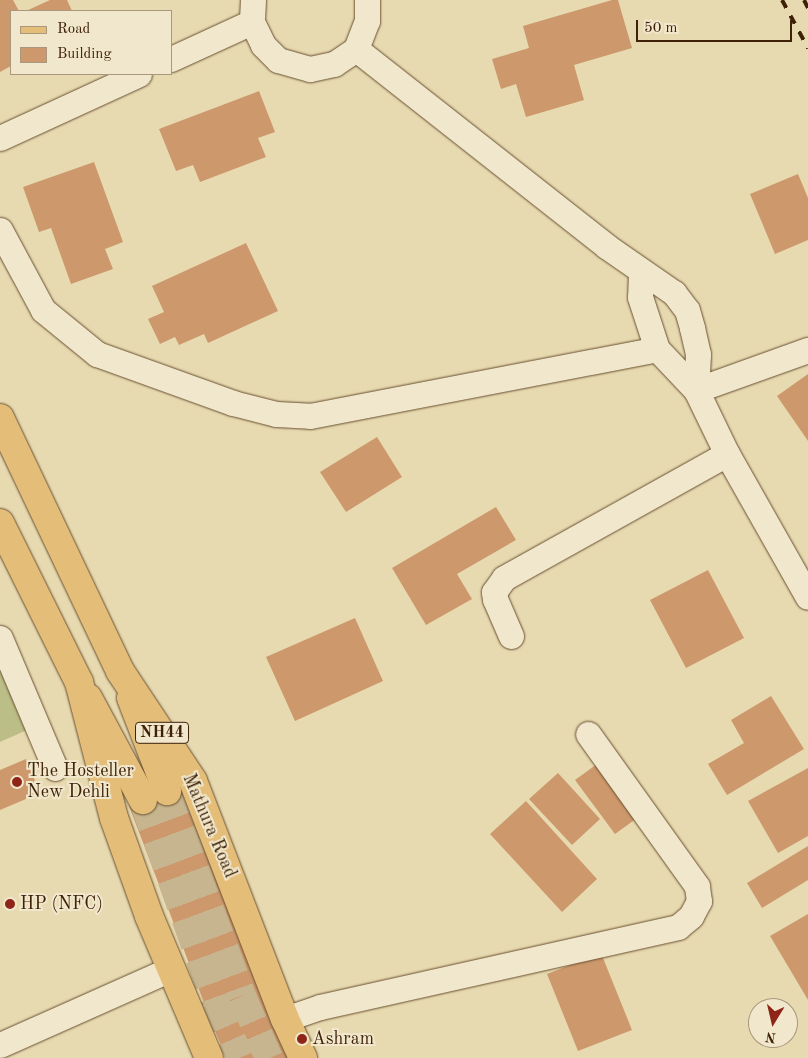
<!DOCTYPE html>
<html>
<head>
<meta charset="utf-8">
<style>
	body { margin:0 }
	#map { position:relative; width:808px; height:1058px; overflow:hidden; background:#e8dab0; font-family:"Old Standard TT",serif }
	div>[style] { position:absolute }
	.green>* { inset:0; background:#bcbe87 }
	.building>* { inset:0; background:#cd986c }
	.primary-tunnel>* { height:28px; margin-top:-14px; transform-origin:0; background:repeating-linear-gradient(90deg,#c6b58e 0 28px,transparent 0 42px) }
	.roads { filter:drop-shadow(0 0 1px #684f31) drop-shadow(0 0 1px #684f31) }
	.street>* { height:25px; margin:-12.5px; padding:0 12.5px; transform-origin:12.5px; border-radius:12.5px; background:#f0e7cc }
	.primary>* { height:28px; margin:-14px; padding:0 14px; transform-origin:14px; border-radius:14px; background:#e4bd78 }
	.highway>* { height:28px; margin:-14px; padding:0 14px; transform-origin:14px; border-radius:14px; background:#e4bd78 }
	.rail>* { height:4px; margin-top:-2px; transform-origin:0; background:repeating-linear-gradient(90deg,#3e2107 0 9px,transparent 0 18px) }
	.dots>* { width:14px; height:14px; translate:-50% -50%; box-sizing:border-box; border:2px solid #f0e7cc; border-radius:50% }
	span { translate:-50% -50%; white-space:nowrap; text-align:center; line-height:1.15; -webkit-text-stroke:4px #f0e7cc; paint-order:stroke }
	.shield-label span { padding:1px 4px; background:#f0e7cc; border:1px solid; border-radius:4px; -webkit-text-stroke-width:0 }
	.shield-label { font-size:16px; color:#3e2107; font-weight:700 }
	.poi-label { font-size:18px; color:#3e2107 }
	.left { translate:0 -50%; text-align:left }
	.street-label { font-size:18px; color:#3e2107 }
	.legend { position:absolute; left:10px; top:10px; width:162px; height:65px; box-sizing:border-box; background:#f0e7cc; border:1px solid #a9987d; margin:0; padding:6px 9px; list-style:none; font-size:15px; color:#3e2107 }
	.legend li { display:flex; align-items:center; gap:10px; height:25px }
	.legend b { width:25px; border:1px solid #a9987d }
	.north { position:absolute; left:748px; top:998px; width:50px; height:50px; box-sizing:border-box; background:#f0e7cc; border:1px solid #a9987d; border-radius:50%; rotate:189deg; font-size:14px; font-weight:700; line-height:20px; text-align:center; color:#3e2107 }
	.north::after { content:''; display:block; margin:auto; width:18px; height:22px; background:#8f2418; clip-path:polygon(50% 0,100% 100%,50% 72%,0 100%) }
	.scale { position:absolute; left:636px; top:20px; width:156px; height:22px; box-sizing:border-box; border:2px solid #3e2107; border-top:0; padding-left:6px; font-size:15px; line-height:18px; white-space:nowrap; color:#3e2107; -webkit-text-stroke:4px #f0e7cc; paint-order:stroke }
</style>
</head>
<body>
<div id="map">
	<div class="green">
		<i style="clip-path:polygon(0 638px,36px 726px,0 742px)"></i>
	</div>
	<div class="building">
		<i style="clip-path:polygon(0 0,13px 0,19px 11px,11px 11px,11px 66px,0 72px)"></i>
		<i style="clip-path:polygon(50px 0,67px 0,72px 11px,26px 11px)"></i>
		<i style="clip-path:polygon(612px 0,618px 0,632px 48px,574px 65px,584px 100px,526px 117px,516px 84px,501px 89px,492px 59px,529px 48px,523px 26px)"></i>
		<i style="clip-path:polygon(259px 91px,275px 132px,258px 138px,266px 157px,200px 182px,193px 165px,176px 171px,159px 129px)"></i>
		<i style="clip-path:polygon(94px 162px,123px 242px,105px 249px,113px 269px,71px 284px,51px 228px,39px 232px,23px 187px)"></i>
		<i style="clip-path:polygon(798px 174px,808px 198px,808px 240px,775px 254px,750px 194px)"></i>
		<i style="clip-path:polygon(246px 243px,278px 311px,208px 343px,204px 334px,179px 345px,175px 337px,160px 344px,148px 319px,164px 312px,152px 286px)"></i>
		<i style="clip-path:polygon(808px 374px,808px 441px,777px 396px)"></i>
		<i style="clip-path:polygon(377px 437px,402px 477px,346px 512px,320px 472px)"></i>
		<i style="clip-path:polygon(496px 507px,516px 540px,457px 574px,472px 599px,426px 625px,392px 568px)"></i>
		<i style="clip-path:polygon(708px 570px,744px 638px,686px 668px,650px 600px)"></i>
		<i style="clip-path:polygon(355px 618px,383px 681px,295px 721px,266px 657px)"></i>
		<i style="clip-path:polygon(771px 696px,804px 749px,727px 795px,708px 764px,744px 743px,731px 720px)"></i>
		<i style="clip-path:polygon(26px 759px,40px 793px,0 810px,0 770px)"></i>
		<i style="clip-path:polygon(604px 759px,644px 813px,615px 834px,575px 780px)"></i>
		<i style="clip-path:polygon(808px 768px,808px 836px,778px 853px,748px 801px)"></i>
		<i style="clip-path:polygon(558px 773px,600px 819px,572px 845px,529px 799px)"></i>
		<i style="clip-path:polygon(179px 786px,269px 1013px,288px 1058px,227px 1058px,214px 1029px,129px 806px)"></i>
		<i style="clip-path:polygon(526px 801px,597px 879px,562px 912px,490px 834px)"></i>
		<i style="clip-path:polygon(808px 846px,808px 880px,762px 908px,747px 883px)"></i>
		<i style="clip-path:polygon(808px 914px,808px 1000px,770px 936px)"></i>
		<i style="clip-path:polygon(601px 953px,632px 1030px,578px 1051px,547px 974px)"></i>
	</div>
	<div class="primary-tunnel">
		<i style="left:167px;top:791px;width:218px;rotate:69.9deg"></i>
		<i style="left:242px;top:996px;width:68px;rotate:66.5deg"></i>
		<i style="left:143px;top:800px;width:214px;rotate:70.3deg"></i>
		<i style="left:215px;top:1001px;width:62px;rotate:66.3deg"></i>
	</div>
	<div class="roads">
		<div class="street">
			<i style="left:253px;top:0;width:22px;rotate:93deg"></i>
			<i style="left:252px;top:22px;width:25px;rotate:64deg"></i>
			<i style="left:263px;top:45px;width:21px;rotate:45deg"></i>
			<i style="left:278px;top:60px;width:33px;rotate:16deg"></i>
			<i style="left:310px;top:69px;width:25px;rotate:-12deg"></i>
			<i style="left:334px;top:64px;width:27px;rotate:-34deg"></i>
			<i style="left:356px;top:49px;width:30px;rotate:-69deg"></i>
			<i style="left:367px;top:21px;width:21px;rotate:-90deg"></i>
			<i style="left:356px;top:49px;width:318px;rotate:38.2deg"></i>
			<i style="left:606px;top:246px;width:83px;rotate:34.7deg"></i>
			<i style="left:674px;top:293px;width:21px;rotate:53deg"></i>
			<i style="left:687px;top:310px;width:19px;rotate:74deg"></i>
			<i style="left:692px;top:328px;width:27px;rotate:77deg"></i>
			<i style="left:698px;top:354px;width:36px;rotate:93deg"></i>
			<i style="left:171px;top:59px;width:89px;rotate:-24.6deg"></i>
			<i style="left:0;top:138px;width:153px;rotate:-24.7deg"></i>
			<i style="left:0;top:230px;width:91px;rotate:61.7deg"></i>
			<i style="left:43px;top:310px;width:70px;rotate:39.2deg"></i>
			<i style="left:97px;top:354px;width:145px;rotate:19.8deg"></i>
			<i style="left:233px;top:403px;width:44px;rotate:14.3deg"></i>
			<i style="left:276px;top:414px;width:34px;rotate:3deg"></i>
			<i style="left:310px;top:416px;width:353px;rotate:-10.9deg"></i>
			<i style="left:641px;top:272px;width:25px;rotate:92deg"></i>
			<i style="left:640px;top:297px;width:55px;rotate:71.9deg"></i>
			<i style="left:657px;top:349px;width:57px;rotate:46.4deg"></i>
			<i style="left:696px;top:390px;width:71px;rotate:64.2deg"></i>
			<i style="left:727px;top:454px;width:164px;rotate:60.5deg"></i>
			<i style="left:696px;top:390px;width:119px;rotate:-19.7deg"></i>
			<i style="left:511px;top:636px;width:40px;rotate:-113.4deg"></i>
			<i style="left:495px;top:599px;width:7px;rotate:-98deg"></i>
			<i style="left:494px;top:592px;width:17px;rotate:-54deg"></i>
			<i style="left:504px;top:578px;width:255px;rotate:-29.1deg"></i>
			<i style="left:0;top:638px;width:141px;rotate:67.1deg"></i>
			<i style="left:285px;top:1019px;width:37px;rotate:-19deg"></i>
			<i style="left:320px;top:1007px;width:367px;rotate:-12.6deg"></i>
			<i style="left:678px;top:927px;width:17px;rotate:-40deg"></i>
			<i style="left:691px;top:916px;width:17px;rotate:-62deg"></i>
			<i style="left:699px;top:901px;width:15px;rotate:-98deg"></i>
			<i style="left:697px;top:886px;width:187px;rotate:-125.6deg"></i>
			<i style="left:0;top:1045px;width:187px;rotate:-24deg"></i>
		</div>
		<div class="primary">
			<i style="left:88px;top:698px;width:116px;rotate:61.7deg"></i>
			<i style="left:131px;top:698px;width:100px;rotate:68.8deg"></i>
		</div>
		<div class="highway">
			<i style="left:0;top:418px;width:280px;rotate:64.6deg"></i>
			<i style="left:120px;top:671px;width:132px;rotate:56.4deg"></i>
			<i style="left:193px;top:781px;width:255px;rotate:68.9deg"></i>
			<i style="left:285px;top:1019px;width:43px;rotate:65.2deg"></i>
			<i style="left:0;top:523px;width:178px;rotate:63.6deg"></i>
			<i style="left:79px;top:682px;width:140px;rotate:75.6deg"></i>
			<i style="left:114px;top:818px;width:104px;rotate:70.3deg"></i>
			<i style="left:149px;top:916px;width:154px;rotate:67.1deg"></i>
		</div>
	</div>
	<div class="rail">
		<i style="left:782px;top:0;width:55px;rotate:61.6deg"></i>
		<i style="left:804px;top:0;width:9px;rotate:63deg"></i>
	</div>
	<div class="dots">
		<i style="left:17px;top:782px;background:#8f2418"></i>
		<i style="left:10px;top:904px;background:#8f2418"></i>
		<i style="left:302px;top:1039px;background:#8f2418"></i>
	</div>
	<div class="shield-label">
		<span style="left:162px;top:733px">NH44</span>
	</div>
	<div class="poi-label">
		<span class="left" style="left:27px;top:782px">The Hosteller<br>New Dehli</span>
		<span class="left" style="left:20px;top:904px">HP (NFC)</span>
		<span class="left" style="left:312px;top:1039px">Ashram</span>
	</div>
	<div class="street-label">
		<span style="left:209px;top:826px;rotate:67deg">Mathura Road</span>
	</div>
	<ul class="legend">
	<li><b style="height:6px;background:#e4bd78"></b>Road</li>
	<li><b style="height:14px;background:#cd986c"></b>Building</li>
	</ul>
	<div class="north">N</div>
	<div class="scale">50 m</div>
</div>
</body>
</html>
